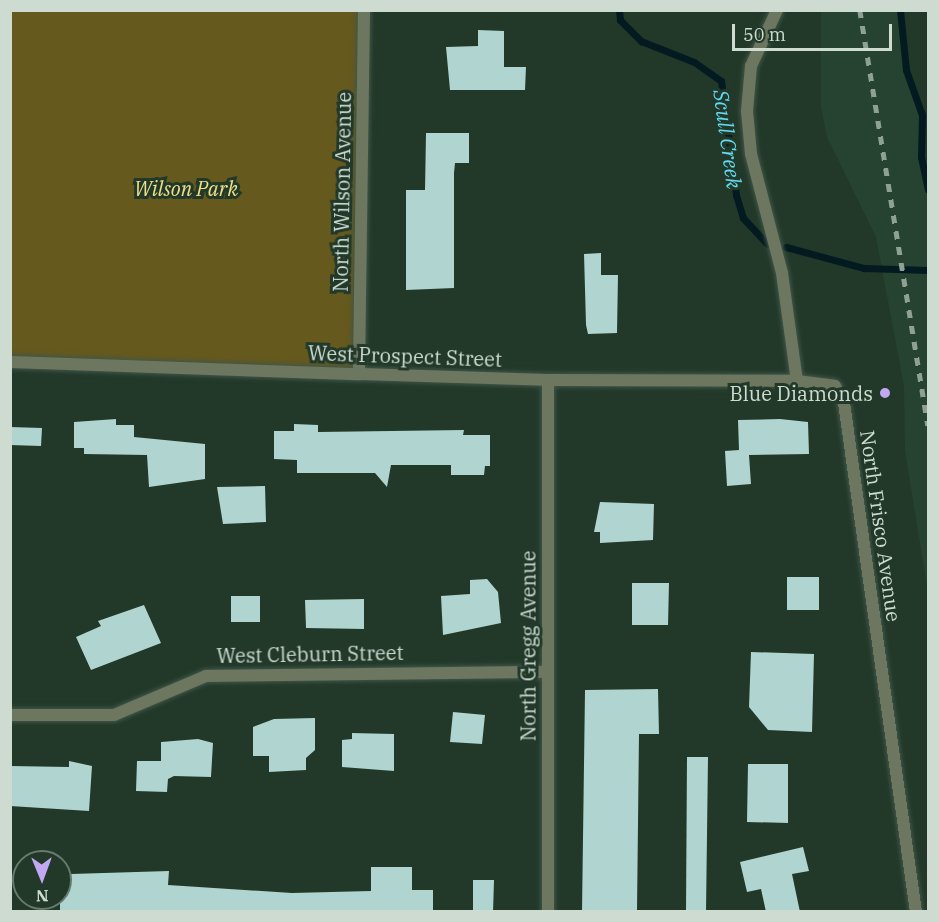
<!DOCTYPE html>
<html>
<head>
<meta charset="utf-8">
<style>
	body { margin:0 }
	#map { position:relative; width:939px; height:922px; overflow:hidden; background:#22392a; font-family:"IBM Plex Serif",serif }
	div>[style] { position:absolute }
	.built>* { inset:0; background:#254330 }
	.green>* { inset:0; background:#65591e }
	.stream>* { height:7px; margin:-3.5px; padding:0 3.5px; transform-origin:3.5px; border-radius:3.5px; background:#031b20 }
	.building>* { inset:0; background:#b0d4cf }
	.roads { filter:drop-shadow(0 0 2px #415648) drop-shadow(0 0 2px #415648) }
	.minor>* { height:12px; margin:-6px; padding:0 6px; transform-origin:6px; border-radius:6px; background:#6d7760 }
	.tertiary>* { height:12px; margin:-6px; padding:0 6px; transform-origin:6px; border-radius:6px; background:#6d7760 }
	.rail>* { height:4.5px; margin-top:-2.25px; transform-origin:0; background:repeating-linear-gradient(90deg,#8fa094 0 8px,transparent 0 16px) }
	.dots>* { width:16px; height:16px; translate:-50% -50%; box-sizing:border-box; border:3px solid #22392a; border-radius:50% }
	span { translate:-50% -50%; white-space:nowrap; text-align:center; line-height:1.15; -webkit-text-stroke:6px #22392a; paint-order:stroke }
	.park-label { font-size:20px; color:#f2e088; font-style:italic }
	.street-label { font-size:20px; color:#cddbd1 }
	.poi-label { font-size:20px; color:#cddbd1 }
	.right { translate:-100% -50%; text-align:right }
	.water-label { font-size:21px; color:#63d9f1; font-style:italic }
	.frame { position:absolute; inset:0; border:12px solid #cddbd1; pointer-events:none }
	.north { position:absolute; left:12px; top:850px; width:60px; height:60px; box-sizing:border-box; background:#22392a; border:2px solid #667a6d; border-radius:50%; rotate:179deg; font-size:16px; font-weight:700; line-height:24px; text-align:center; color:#cddbd1 }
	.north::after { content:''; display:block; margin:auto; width:21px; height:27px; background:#c2a8f2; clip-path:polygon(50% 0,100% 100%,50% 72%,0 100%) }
	.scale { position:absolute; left:732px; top:24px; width:160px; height:27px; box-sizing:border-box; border:3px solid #cddbd1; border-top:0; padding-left:8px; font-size:18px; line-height:21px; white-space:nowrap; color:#cddbd1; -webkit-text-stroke:4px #22392a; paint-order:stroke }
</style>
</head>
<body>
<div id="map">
	<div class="built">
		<i style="clip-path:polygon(821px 11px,900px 11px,906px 70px,922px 115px,921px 157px,928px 189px,928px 592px,905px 451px,904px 386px,876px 237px,827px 137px,821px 107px)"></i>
	</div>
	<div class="green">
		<i style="clip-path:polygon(11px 11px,364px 11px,359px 374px,11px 362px)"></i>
	</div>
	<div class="stream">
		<i style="left:619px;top:10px;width:10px;rotate:84deg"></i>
		<i style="left:620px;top:20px;width:30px;rotate:45deg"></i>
		<i style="left:641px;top:41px;width:57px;rotate:21.6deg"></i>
		<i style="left:694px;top:62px;width:33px;rotate:35deg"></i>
		<i style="left:721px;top:81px;width:115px;rotate:82.5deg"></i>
		<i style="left:736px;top:195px;width:24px;rotate:73deg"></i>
		<i style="left:743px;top:218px;width:35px;rotate:47deg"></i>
		<i style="left:900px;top:10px;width:60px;rotate:84.3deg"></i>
		<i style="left:906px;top:70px;width:48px;rotate:70.4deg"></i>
		<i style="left:922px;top:115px;width:42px;rotate:91.4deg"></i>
		<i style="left:921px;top:157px;width:33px;rotate:78deg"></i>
		<i style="left:786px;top:247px;width:81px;rotate:15.1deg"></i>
		<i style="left:864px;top:268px;width:64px;rotate:1.8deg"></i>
	</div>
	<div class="building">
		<i style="clip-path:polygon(478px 30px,504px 31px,504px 67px,526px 67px,525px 90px,450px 90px,446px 47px,478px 46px)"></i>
		<i style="clip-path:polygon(426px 133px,469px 133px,469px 163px,455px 163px,454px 173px,454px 288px,406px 290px,406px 190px,425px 190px)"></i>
		<i style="clip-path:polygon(601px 253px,601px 275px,618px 275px,617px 333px,588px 334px,586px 325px,584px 254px)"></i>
		<i style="clip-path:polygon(116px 419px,116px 425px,134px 425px,134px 437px,205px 444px,205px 479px,149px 487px,147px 455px,84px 454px,84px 448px,74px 448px,74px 422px)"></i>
		<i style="clip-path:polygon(780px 419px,808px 422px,809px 454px,749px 455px,751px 484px,727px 486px,725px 451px,739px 450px,738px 420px)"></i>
		<i style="clip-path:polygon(294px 424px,318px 425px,318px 432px,464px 430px,463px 435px,490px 435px,490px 466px,485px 466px,484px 475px,451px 475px,451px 465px,391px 465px,387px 487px,375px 473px,297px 473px,297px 460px,274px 459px,274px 431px,294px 431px)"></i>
		<i style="clip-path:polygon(10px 427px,42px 428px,41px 446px,10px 445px)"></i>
		<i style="clip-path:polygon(265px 486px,266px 522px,223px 524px,217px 487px)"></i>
		<i style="clip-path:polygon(600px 502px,654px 504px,653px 540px,600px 543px,600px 532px,594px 532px)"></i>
		<i style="clip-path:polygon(787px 577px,819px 577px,819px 610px,787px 610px)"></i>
		<i style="clip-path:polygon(487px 579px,498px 592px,501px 623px,443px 635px,441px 596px,470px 594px,470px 580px)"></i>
		<i style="clip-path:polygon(632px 583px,669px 583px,668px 625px,632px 625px)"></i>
		<i style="clip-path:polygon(231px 596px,260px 596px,260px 622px,231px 622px)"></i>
		<i style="clip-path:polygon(364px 599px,364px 629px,306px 628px,305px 600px)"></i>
		<i style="clip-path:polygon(144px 605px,161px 643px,91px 670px,76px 637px,101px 626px,98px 621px)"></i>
		<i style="clip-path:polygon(751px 652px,814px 654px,812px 732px,768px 730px,749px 707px)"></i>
		<i style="clip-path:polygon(658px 689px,659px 734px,639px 734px,637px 912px,582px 912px,585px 690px)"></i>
		<i style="clip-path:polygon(453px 712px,485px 715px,482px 744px,450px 742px)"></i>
		<i style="clip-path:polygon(315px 718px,315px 750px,306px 758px,306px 770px,269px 772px,269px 756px,253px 756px,253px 727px,274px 719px)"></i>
		<i style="clip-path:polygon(352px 733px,394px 734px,394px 771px,342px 767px,342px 740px,352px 739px)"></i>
		<i style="clip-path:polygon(198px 739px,213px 743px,211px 777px,174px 776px,168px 779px,167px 792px,136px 791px,137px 761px,161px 761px,161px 742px)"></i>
		<i style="clip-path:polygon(687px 757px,708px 757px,706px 912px,686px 912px)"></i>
		<i style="clip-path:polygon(69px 761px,92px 766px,89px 811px,10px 806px,10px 766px,69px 767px)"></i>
		<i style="clip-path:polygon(748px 764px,788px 764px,788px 823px,747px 822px)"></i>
		<i style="clip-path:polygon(803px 847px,809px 871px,792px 874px,800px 912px,766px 912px,761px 889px,747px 892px,740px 862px)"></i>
		<i style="clip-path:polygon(371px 867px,412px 867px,412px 890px,433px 890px,433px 912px,60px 912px,60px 885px,71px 885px,71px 874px,169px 871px,168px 885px,292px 893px,371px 891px)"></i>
		<i style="clip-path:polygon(473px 880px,494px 880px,493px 912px,473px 912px)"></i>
	</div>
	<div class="roads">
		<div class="minor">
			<i style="left:777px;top:10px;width:62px;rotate:114.9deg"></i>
			<i style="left:751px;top:66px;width:45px;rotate:95.1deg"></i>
			<i style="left:747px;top:111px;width:43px;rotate:84.7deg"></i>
			<i style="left:751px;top:154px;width:123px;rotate:75.4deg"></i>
			<i style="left:782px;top:273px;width:109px;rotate:82.1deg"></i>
			<i style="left:10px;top:362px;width:349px;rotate:2deg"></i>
			<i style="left:548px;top:380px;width:249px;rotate:0.2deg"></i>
			<i style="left:797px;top:381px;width:38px;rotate:7deg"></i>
			<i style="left:835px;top:386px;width:19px;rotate:62deg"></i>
			<i style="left:844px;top:403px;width:514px;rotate:81.95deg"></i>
			<i style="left:10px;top:715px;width:104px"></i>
			<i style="left:114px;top:715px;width:100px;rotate:-23deg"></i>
			<i style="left:206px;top:676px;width:340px;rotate:-0.7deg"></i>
		</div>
		<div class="tertiary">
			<i style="left:364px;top:10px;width:364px;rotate:90.8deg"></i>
			<i style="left:359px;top:374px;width:189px;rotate:1.8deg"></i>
			<i style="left:548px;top:380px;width:532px;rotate:90deg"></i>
		</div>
	</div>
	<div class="rail">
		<i style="left:860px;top:10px;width:421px;rotate:80.7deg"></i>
	</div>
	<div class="dots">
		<i style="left:885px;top:393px;background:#c2a8f2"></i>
	</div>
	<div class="park-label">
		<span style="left:186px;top:188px">Wilson Park</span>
	</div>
	<div class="street-label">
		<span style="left:342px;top:192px;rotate:-89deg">North Wilson Avenue</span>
		<span style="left:405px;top:356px;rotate:2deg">West Prospect Street</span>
		<span style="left:881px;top:526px;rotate:82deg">North Frisco Avenue</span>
		<span style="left:528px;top:646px;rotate:-90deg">North Gregg Avenue</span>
		<span style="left:310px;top:654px;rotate:-1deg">West Cleburn Street</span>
	</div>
	<div class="poi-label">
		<span class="right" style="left:873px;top:393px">Blue Diamonds</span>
	</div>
	<div class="water-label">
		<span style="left:728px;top:139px;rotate:82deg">Scull Creek</span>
	</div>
	<div class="frame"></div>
	<div class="north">N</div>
	<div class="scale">50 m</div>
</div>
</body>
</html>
